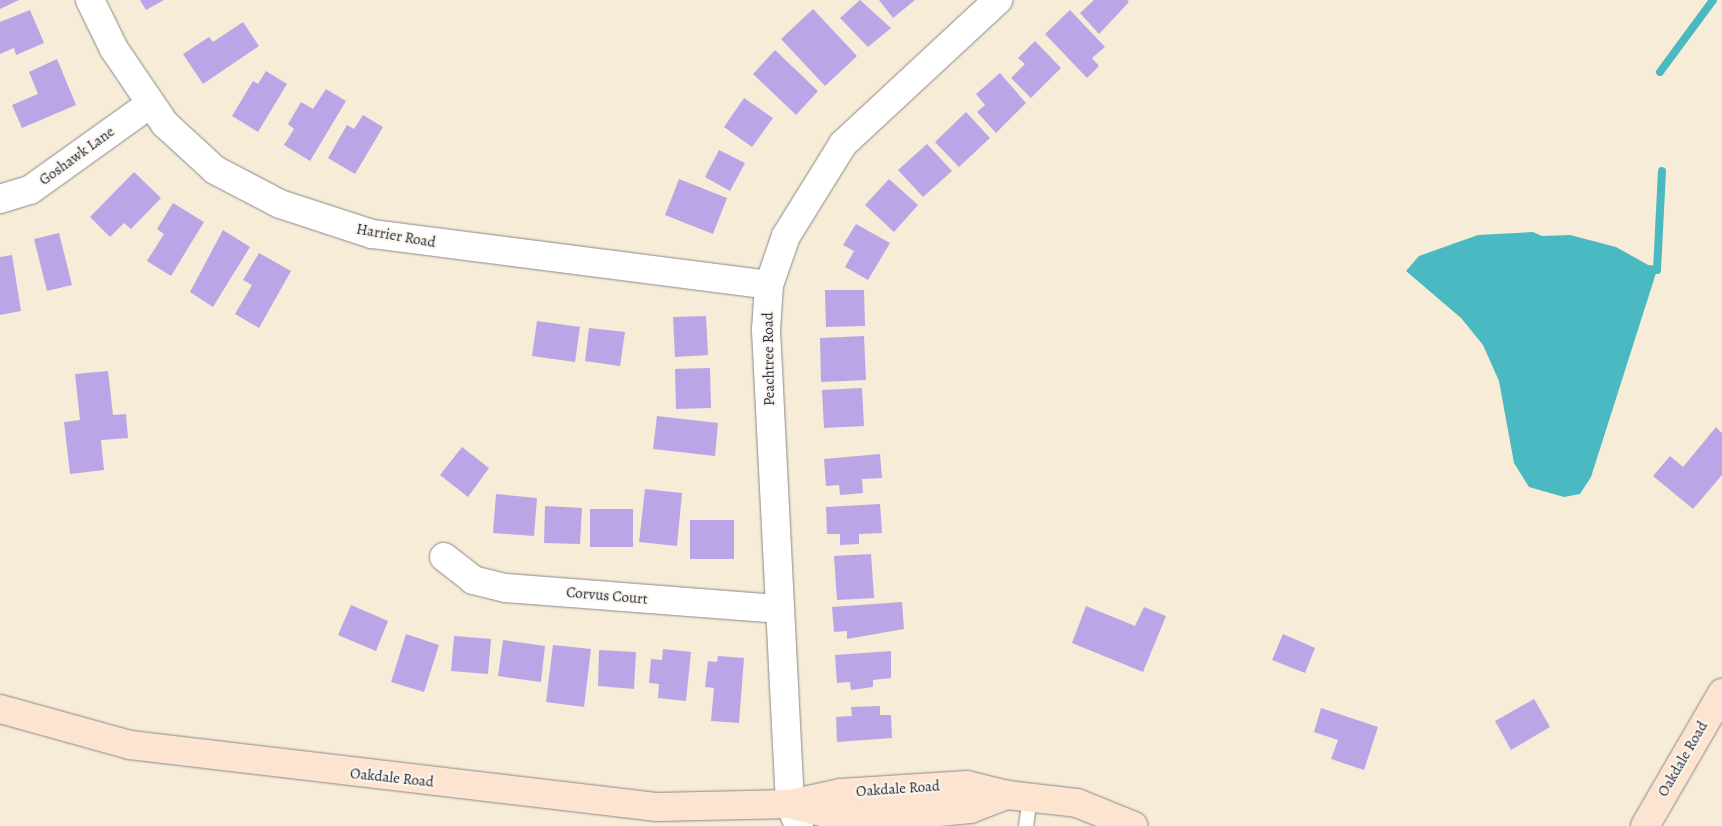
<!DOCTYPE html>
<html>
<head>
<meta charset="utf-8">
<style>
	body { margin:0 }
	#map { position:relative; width:1722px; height:826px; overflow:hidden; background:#f6ecd7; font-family:Alegreya,serif }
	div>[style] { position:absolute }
	.water>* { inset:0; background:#4ab9c2 }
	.stream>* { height:8px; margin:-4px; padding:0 4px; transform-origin:4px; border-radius:4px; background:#4ab9c2 }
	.building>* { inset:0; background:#baa6e6 }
	.roads { filter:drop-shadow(0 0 1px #8c8789) drop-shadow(0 0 1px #8c8789) }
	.service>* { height:14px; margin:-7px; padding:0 7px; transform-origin:7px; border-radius:7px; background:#fff }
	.minor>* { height:28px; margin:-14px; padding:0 14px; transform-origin:14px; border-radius:14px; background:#fff }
	.tertiary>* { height:28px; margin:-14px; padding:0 14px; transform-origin:14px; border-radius:14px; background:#fff }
	.secondary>* { height:28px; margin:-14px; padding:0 14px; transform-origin:14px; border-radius:14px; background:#fde4d0 }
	span { translate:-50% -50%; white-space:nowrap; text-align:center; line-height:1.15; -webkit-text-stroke:4px #fbf7ec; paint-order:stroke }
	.street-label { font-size:15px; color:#22223b }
</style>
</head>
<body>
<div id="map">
	<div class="water">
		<i style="clip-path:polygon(1533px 232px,1542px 236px,1570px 235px,1616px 247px,1657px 270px,1591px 477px,1580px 494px,1564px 497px,1529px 487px,1514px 463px,1499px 381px,1483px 345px,1461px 318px,1406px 271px,1419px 256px,1478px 235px)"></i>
	</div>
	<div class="stream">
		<i style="left:1660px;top:72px;width:89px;rotate:-53.6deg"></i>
		<i style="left:1649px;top:269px;width:8px;rotate:7deg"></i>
		<i style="left:1657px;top:270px;width:99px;rotate:-87.1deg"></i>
	</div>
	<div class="building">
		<i style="clip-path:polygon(0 0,19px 0,0 9px)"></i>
		<i style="clip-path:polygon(140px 0,164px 0,146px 10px)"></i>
		<i style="clip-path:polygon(860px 0,891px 28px,868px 47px,840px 18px)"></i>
		<i style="clip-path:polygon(879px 0,915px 0,893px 18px)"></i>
		<i style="clip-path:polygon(1094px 0,1127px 0,1129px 2px,1099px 34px,1080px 13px)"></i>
		<i style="clip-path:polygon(813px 9px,857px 56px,825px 86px,781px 39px)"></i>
		<i style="clip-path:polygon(30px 10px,44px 43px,16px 55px,14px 48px,0 54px,0 22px)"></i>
		<i style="clip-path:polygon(1070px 10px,1105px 47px,1092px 58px,1099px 66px,1087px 78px,1045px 34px)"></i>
		<i style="clip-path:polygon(243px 22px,259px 46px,203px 84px,183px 54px,209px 37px,213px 42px)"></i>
		<i style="clip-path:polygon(1035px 41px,1061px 68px,1031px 98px,1011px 78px,1025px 64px,1018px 58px)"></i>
		<i style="clip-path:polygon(775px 50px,818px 91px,796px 115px,753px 74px)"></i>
		<i style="clip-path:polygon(57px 59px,76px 105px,22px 128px,12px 105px,38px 94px,29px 72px)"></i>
		<i style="clip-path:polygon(266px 71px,287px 84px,258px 132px,232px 116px,253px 81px,258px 84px)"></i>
		<i style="clip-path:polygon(1000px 73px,1026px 103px,996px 133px,977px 112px,985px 105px,976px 94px)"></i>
		<i style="clip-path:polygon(326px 89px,346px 101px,310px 161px,284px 145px,294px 129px,288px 124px,301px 102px,313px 109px)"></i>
		<i style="clip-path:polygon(744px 98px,773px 118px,752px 147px,724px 127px)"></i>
		<i style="clip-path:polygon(966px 112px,990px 138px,959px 167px,935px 142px)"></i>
		<i style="clip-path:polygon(363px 115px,383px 127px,355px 174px,328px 158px,347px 125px,354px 129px)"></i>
		<i style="clip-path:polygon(927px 144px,952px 171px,923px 197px,898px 170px)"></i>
		<i style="clip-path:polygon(719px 150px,745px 163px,730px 191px,705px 177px)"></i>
		<i style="clip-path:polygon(134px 172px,161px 198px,131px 229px,124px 223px,110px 237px,90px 217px)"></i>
		<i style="clip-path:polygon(679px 179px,727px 198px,713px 234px,665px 215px)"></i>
		<i style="clip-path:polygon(889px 179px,918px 205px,894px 232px,865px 205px)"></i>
		<i style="clip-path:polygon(173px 203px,204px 222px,171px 276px,147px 261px,164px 234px,157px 229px)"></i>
		<i style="clip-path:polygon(856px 224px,890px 243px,868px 280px,845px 267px,854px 251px,843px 245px)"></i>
		<i style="clip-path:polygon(223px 230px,250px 247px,213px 307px,190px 292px)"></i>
		<i style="clip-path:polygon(59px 233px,72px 285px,47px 291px,34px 239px)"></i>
		<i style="clip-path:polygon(259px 253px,291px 271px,259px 328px,235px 314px,252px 285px,243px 280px)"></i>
		<i style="clip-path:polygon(12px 255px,21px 311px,0 315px,0 257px)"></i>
		<i style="clip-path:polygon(825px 290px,864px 290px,865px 326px,826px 327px)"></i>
		<i style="clip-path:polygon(706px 316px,708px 355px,675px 357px,673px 317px)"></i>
		<i style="clip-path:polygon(537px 321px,580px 327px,575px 362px,532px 356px)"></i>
		<i style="clip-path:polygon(589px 328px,625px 332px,620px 366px,585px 361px)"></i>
		<i style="clip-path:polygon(864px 336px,866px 380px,821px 382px,820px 338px)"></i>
		<i style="clip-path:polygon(710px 368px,711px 408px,676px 409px,675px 369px)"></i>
		<i style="clip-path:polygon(108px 371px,113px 415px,126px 414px,128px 438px,101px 440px,104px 470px,70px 474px,64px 422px,80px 420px,75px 374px)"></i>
		<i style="clip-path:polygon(862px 388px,864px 426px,824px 428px,822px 390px)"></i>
		<i style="clip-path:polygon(657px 416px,718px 423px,715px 456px,653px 449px)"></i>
		<i style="clip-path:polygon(1716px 427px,1722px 433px,1722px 475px,1693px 509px,1653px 476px,1670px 456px,1683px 467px)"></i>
		<i style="clip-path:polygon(462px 447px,489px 468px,468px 497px,440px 475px)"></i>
		<i style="clip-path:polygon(880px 454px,882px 478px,862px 479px,863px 493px,840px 495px,839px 485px,826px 486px,824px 459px)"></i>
		<i style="clip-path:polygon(645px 489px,682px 493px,677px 546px,639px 542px)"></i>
		<i style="clip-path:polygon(496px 494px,537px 498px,534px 536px,493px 533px)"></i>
		<i style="clip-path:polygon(880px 504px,882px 533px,859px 534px,859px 544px,840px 545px,840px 534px,827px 534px,826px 507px)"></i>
		<i style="clip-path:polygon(545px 506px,582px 508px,580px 544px,544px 543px)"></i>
		<i style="clip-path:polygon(590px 509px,633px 509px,633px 547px,590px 547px)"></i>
		<i style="clip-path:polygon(690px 520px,734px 520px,734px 559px,690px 559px)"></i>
		<i style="clip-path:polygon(871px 554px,874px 598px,837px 600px,834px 556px)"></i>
		<i style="clip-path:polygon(902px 602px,904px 629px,847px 639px,847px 631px,834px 632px,832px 607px)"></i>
		<i style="clip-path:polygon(351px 605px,388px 621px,376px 651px,338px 635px)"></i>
		<i style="clip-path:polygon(1086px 606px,1135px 626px,1144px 607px,1166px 616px,1143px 672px,1072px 643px)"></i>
		<i style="clip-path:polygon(406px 634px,439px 645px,424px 692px,391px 682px)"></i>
		<i style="clip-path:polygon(1283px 634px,1315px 648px,1305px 673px,1272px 660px)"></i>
		<i style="clip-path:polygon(454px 636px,491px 639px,488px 674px,451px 671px)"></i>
		<i style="clip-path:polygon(503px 640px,545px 646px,541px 682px,498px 676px)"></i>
		<i style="clip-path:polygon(553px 645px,591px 649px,584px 707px,546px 702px)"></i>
		<i style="clip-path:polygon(663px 649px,691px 652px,686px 701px,658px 698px,659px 684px,649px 683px,651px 659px,662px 660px)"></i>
		<i style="clip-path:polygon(599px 650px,636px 652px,634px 689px,598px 686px)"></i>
		<i style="clip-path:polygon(891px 651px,891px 678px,873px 680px,873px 687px,851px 690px,850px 682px,837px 683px,835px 655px)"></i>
		<i style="clip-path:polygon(718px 656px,744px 658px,739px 723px,711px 721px,714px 688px,705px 687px,708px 661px,717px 662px)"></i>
		<i style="clip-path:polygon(1534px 699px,1550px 727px,1511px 750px,1495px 721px)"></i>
		<i style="clip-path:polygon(880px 706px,880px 715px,891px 715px,892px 738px,837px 742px,836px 717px,852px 716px,851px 707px)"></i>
		<i style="clip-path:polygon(1321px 708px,1378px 727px,1364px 770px,1331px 759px,1338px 740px,1314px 732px)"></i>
	</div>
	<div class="roads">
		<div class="service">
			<i style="left:1026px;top:826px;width:29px;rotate:-82deg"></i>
		</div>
		<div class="minor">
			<i style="left:90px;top:0;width:55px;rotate:63.9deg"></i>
			<i style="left:114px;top:49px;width:91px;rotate:55.8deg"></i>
			<i style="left:165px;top:124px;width:68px;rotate:42.6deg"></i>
			<i style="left:215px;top:170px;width:73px;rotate:27.6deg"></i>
			<i style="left:280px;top:204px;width:97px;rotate:18.1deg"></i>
			<i style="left:372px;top:234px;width:400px;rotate:7.3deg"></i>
			<i style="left:0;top:199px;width:31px;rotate:-17deg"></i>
			<i style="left:30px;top:190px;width:148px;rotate:-35.6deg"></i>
			<i style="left:444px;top:557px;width:37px;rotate:38deg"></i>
			<i style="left:473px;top:580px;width:34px;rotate:14deg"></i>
			<i style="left:506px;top:588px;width:275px;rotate:4.4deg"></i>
			<i style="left:790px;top:804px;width:475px;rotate:-92.9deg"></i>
			<i style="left:766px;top:330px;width:45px;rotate:-86.2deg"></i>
			<i style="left:769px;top:285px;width:52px;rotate:-70.9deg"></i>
			<i style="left:786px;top:236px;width:108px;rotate:-58.2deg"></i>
			<i style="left:843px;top:144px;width:212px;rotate:-42.9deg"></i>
		</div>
		<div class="tertiary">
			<i style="left:790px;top:804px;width:24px;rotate:68deg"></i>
		</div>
		<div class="secondary">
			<i style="left:0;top:709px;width:135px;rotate:15.5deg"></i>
			<i style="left:130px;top:745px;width:531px;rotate:6.71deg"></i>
			<i style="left:657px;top:807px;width:133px;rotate:-1.3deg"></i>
			<i style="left:790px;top:804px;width:52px;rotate:-12.2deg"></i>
			<i style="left:841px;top:793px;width:126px;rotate:-3.6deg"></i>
			<i style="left:967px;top:785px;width:41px;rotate:14deg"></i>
			<i style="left:1007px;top:795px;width:70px;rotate:6.5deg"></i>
			<i style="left:1077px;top:803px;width:61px;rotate:22deg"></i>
			<i style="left:796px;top:806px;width:62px;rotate:13.1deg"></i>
			<i style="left:856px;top:820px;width:115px;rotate:-5.5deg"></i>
			<i style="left:970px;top:809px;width:40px;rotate:-21deg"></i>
			<i style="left:1645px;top:826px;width:154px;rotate:-59.9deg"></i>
		</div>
	</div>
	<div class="street-label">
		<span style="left:77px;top:156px;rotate:-36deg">Goshawk Lane</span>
		<span style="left:396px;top:236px;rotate:10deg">Harrier Road</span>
		<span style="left:769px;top:359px;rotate:-91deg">Peachtree Road</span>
		<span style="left:607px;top:596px;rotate:5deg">Corvus Court</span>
		<span style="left:1683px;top:759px;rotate:-60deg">Oakdale Road</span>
		<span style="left:392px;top:778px;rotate:6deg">Oakdale Road</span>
		<span style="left:898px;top:789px;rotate:-4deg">Oakdale Road</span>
	</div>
</div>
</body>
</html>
